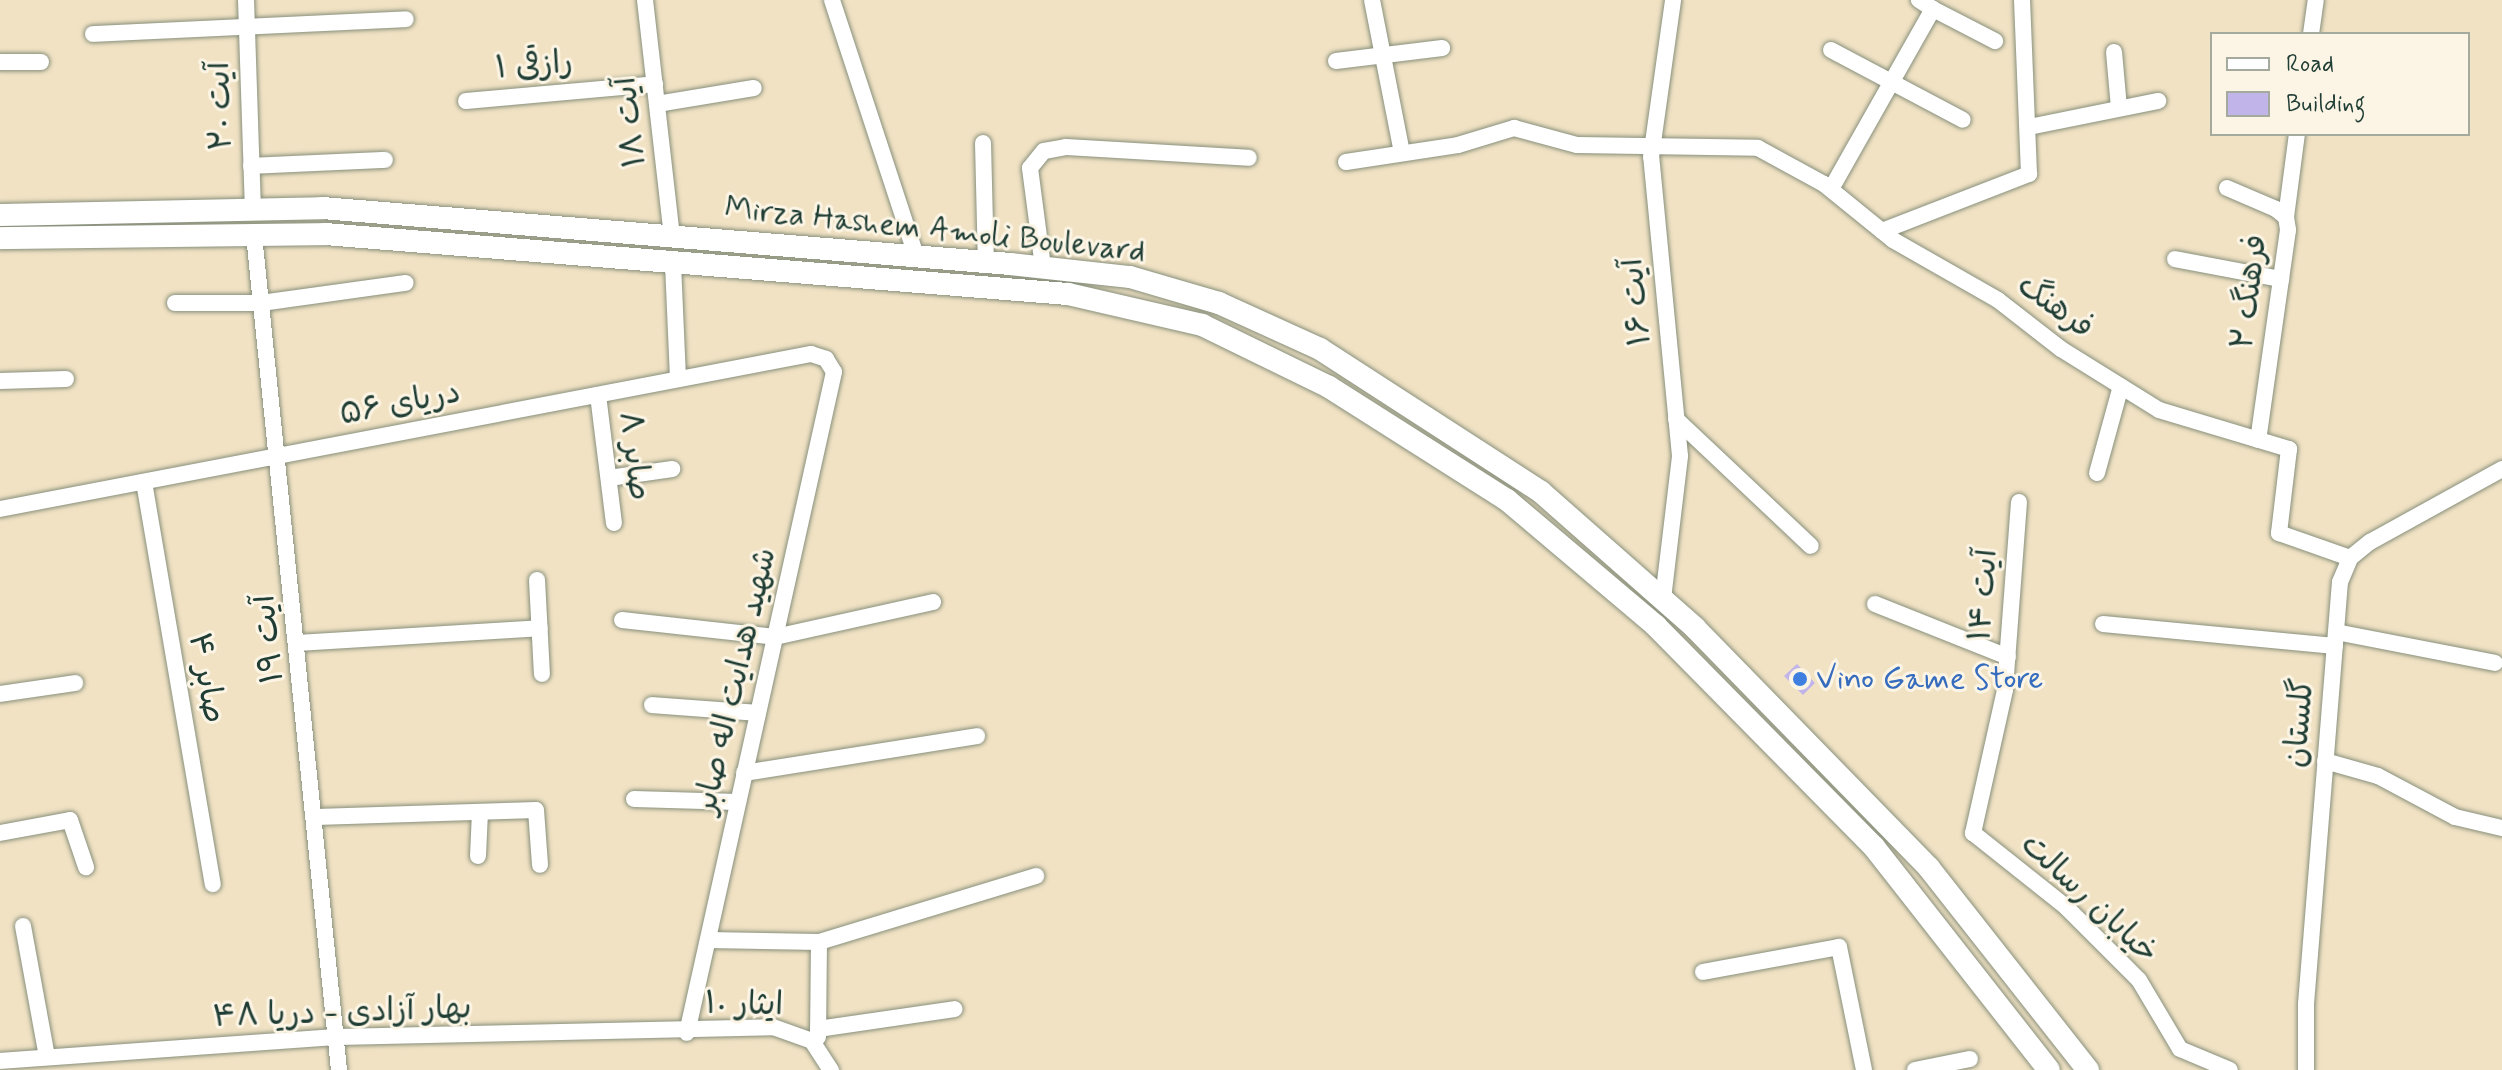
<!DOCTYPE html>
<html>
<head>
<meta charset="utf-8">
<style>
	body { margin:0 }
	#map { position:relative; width:2502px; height:1070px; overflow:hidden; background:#f1e2c4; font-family:Mynerve,"Playpen Sans Arabic",sans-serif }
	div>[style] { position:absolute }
	.building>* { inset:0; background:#c0b4e9 }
	.roads { filter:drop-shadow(0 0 2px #88907c) drop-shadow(0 0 2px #88907c) }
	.minor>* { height:16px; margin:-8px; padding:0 8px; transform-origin:8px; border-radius:8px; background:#fff }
	.secondary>* { height:22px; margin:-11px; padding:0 11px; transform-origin:11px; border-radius:11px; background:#fff }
	.dots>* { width:22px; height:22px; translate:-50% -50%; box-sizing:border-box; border:4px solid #fcf5e5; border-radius:50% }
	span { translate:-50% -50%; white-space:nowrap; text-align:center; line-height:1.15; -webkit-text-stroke:6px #fcf5e5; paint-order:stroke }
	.street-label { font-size:32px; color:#1f3d34 }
	.shop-label { font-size:32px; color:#366cbe }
	.left { translate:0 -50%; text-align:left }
	.legend { position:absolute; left:2210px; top:32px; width:260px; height:104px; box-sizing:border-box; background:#fcf5e5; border:2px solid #a4ab9e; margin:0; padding:10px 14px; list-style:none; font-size:24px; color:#1f3d34 }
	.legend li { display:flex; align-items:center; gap:16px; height:40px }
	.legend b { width:40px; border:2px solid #a4ab9e }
</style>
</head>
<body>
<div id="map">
	<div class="building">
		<i style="clip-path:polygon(1797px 664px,1815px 683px,1803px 695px,1784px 676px)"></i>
	</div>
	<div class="roads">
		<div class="minor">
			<i style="left:246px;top:0;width:209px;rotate:88.1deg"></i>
			<i style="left:645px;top:0;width:239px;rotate:83.5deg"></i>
			<i style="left:832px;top:0;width:269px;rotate:71.8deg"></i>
			<i style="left:1372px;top:0;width:156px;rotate:78.9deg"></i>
			<i style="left:1933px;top:9px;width:70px;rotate:27.3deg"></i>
			<i style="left:93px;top:34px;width:313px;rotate:-2.7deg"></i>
			<i style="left:2311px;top:34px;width:34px;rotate:-82deg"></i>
			<i style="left:1831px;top:50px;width:149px;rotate:27.9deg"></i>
			<i style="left:2114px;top:52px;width:56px;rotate:84.9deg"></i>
			<i style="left:1336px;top:61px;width:107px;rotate:-7deg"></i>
			<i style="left:0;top:62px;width:41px"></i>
			<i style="left:466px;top:101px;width:190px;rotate:-5.1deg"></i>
			<i style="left:657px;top:104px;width:98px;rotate:-9.4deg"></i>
			<i style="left:2029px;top:127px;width:132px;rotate:-11.4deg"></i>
			<i style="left:983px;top:143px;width:119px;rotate:88.6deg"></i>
			<i style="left:1346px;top:162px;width:113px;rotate:-8.6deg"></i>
			<i style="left:1458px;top:145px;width:59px;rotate:-16.9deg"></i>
			<i style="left:1514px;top:128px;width:65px;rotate:15.1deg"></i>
			<i style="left:1577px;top:145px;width:181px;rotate:0.9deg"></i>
			<i style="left:1758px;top:148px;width:75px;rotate:28.6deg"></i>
			<i style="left:1824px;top:184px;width:89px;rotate:39.1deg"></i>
			<i style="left:1893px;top:240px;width:121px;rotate:29.7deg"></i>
			<i style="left:1998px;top:300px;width:80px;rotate:37.9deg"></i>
			<i style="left:2061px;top:349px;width:115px;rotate:31.9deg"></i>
			<i style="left:2159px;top:410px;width:136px;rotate:16.7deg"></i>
			<i style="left:2289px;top:449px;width:85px;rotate:96.8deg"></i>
			<i style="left:2279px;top:533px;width:75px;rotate:19.4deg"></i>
			<i style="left:251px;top:166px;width:134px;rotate:-2.6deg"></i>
			<i style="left:2227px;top:188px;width:53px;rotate:23.2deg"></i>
			<i style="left:2276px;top:209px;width:13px;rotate:39deg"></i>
			<i style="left:2286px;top:217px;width:13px;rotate:81deg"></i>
			<i style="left:2288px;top:230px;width:212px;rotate:98.1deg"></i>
			<i style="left:1831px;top:189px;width:207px;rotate:-60.5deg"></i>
			<i style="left:1933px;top:9px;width:17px;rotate:-147deg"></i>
			<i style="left:2286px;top:217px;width:84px;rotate:-82.5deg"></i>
			<i style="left:1882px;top:231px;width:158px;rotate:-21.2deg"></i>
			<i style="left:2029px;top:174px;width:174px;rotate:-92.3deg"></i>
			<i style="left:254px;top:235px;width:839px;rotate:84.19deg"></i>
			<i style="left:2175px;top:259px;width:108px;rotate:10.7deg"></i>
			<i style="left:673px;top:264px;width:115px;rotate:87.5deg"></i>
			<i style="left:1043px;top:267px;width:100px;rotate:-97.5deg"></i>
			<i style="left:1030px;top:168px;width:22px;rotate:-51deg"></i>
			<i style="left:1044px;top:151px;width:22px;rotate:-10deg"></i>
			<i style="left:1066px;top:147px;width:183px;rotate:3.4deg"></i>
			<i style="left:175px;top:303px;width:86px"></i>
			<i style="left:261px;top:303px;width:146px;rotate:-7.9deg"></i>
			<i style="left:0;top:381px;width:66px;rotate:-1.7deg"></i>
			<i style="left:598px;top:395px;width:129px;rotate:82.9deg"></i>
			<i style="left:1676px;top:419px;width:185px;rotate:43.3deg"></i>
			<i style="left:2097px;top:473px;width:90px;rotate:-74.6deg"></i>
			<i style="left:609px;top:478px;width:64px;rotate:-8.1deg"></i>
			<i style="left:144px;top:482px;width:408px;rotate:80.3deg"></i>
			<i style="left:2019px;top:502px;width:189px;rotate:94.3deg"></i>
			<i style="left:2005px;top:690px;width:147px;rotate:102.6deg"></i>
			<i style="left:1973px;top:833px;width:119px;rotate:38.5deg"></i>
			<i style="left:2066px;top:907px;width:103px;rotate:45deg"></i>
			<i style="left:2139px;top:980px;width:80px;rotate:59.3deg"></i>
			<i style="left:2180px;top:1049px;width:54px;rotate:22.8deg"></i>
			<i style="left:0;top:509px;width:826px;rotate:-10.82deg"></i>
			<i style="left:811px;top:354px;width:16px;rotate:18deg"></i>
			<i style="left:826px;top:359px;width:15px;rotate:58deg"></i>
			<i style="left:834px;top:372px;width:677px;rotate:102.54deg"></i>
			<i style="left:537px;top:580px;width:94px;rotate:87deg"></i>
			<i style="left:1663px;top:599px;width:144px;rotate:-83.2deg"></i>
			<i style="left:1680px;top:456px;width:300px;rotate:-95.5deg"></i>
			<i style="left:1651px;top:157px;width:159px;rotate:-82deg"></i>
			<i style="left:1875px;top:604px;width:143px;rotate:21.7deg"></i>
			<i style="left:622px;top:620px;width:154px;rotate:6.3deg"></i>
			<i style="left:775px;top:637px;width:162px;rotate:-12.5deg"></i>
			<i style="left:2103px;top:624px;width:233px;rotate:5.4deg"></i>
			<i style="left:2336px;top:632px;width:162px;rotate:11deg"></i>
			<i style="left:297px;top:643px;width:243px;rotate:-3.5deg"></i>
			<i style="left:0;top:694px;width:76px;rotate:-8.3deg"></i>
			<i style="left:652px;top:705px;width:106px;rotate:4.3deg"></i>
			<i style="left:2325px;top:761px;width:55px;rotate:15.8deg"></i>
			<i style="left:2378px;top:776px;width:87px;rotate:28deg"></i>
			<i style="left:2455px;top:817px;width:48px;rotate:13.2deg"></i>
			<i style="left:744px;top:773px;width:236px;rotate:-9deg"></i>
			<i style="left:634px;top:799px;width:104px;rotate:1.7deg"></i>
			<i style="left:316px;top:817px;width:220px;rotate:-1.8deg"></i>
			<i style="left:536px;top:810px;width:55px;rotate:85.8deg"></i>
			<i style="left:0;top:833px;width:71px;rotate:-10.5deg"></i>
			<i style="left:70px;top:820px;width:50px;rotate:71.2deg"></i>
			<i style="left:478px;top:856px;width:44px;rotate:-87.4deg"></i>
			<i style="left:23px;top:926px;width:133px;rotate:79.6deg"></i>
			<i style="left:708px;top:940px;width:111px;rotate:1deg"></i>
			<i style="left:819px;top:942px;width:227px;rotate:-16.9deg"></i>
			<i style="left:1703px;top:972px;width:138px;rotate:-10.4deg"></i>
			<i style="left:1839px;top:947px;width:126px;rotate:78.5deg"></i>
			<i style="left:818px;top:1029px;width:138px;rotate:-8.3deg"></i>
			<i style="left:818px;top:1037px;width:95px;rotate:-89.4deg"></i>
			<i style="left:0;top:1061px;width:339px;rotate:-4.1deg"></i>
			<i style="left:338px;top:1037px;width:435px;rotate:-1.3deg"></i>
			<i style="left:773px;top:1027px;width:41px;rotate:19.7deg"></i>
			<i style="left:812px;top:1041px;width:35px;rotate:57deg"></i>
			<i style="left:1915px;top:1070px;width:56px;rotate:-11.3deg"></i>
			<i style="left:2306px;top:1070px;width:66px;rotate:-90deg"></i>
			<i style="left:2306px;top:1004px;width:423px;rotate:-85.4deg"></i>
			<i style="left:2340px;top:582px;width:26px;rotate:-67deg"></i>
			<i style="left:2350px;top:558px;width:26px;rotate:-39deg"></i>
			<i style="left:2370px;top:542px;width:151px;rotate:-28.9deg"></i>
		</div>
		<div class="secondary">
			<i style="left:0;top:215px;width:322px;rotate:-1.2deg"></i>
			<i style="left:322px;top:208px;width:690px;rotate:4.65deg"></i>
			<i style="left:1010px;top:264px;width:121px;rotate:6.2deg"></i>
			<i style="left:1130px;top:277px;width:93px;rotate:16.3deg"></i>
			<i style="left:1219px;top:303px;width:111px;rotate:24.5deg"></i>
			<i style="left:1320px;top:349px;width:263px;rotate:32.9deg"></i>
			<i style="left:1541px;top:492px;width:205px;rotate:41.4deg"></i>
			<i style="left:1695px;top:628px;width:335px;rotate:45.7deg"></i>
			<i style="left:1929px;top:868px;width:257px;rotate:51.8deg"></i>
			<i style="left:0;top:238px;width:325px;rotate:-0.7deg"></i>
			<i style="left:325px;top:234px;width:745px;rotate:4.62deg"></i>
			<i style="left:1068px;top:294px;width:138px;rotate:13deg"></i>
			<i style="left:1202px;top:325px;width:141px;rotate:26deg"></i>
			<i style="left:1329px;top:387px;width:211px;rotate:32.4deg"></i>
			<i style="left:1507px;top:500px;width:195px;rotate:40.2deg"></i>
			<i style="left:1656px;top:626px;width:310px;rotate:45.4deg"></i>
			<i style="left:1874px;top:847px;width:283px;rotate:51.9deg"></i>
		</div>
	</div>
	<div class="dots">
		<i style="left:1800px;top:679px;background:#3f7fe0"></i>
	</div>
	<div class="street-label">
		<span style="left:534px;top:66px;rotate:-5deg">رازقی ۱</span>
		<span style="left:221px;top:106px;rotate:-92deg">آیت ۲۰</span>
		<span style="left:631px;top:122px;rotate:-97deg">آیت ۱۸</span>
		<span style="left:935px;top:230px;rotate:6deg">Mirza Hashem Amoli Boulevard</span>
		<span style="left:2250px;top:292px;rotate:-83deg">فرهنگ ۲</span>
		<span style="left:1637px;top:302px;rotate:-96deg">آیت ۱۶</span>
		<span style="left:2055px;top:307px;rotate:36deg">فرهنگ</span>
		<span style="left:400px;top:404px;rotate:-11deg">دریای ۵۶</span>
		<span style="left:634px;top:456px;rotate:83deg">صابر ۸</span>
		<span style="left:1984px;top:595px;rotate:-86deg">آيت ۱۴</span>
		<span style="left:269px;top:639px;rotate:-96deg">آیت ۱۹</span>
		<span style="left:206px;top:678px;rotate:80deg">صابر ۴</span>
		<span style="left:736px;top:681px;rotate:-77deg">شهید هدایت اله صابر</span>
		<span style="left:2300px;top:723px;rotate:-85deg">گلستان</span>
		<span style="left:2089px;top:899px;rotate:43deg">خیابان رسالت</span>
		<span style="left:744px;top:1005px;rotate:1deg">ایثار ۱۰</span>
		<span style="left:342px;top:1013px;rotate:-2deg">بهار آزادی - دریا ۴۸</span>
	</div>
	<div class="shop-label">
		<span class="left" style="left:1816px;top:679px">Vino Game Store</span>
	</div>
	<ul class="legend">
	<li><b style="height:10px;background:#fff"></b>Road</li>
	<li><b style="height:22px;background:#c0b4e9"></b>Building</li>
	</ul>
</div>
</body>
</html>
